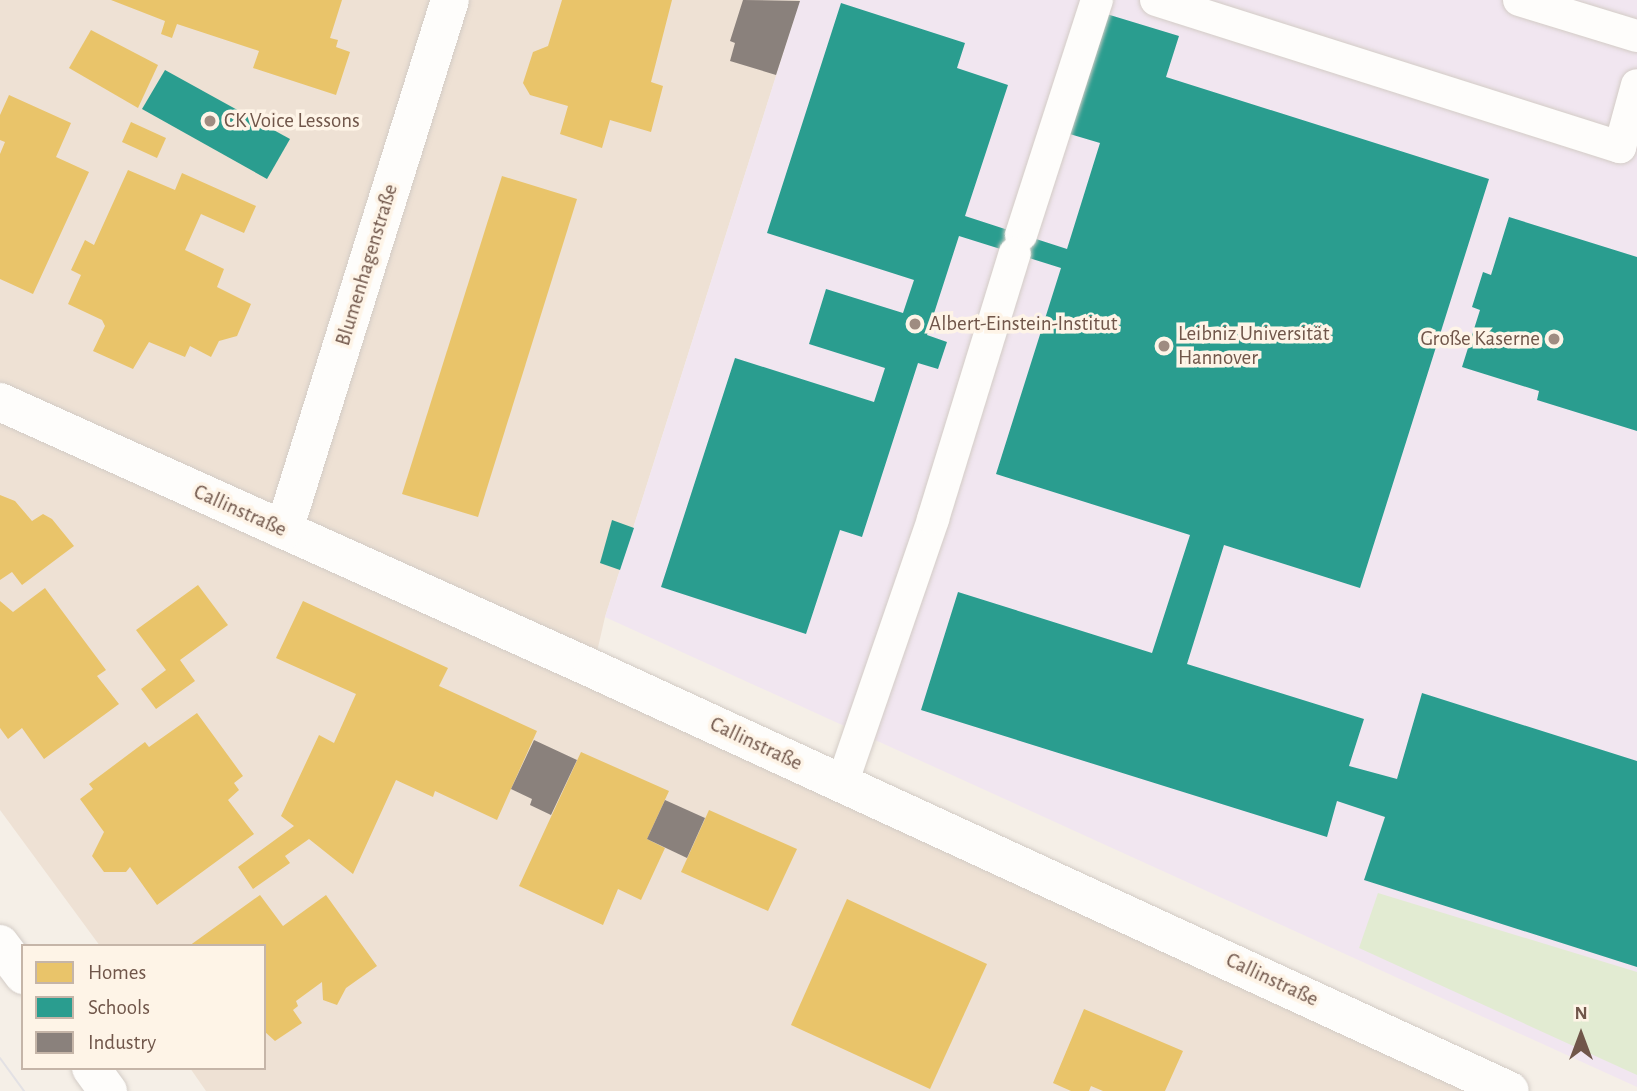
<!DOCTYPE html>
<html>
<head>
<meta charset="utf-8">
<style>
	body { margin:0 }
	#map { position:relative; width:1637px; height:1091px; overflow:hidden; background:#f5efe7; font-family:"Alegreya Sans",sans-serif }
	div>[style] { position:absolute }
	.residential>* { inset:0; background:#eee1d4 }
	.education>* { inset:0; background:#f1e6f0 }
	.green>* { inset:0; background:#e2ebd2 }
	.homes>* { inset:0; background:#e9c46a }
	.schools>* { inset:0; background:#2a9d8f }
	.industry>* { inset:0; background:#8a817c }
	.roads { filter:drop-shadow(0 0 2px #d3ccc6) drop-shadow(0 0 2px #d3ccc6) }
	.service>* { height:32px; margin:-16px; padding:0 16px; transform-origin:16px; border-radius:16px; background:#fefdfb }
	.minor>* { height:38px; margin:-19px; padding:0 19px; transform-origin:19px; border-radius:19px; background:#fefdfb }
	.tertiary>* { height:38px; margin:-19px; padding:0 19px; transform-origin:19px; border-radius:19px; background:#fefdfb }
	.tram>* { height:2px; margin:-1px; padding:0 1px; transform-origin:1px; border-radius:1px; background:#e3e1e4 }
	.dots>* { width:19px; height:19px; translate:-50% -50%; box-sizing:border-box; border:4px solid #fef4e7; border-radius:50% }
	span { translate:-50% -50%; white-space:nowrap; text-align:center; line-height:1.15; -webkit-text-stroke:7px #fef4e7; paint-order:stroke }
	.poi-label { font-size:21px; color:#70564a }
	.left { translate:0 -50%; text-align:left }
	.right { translate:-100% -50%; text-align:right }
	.street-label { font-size:21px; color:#70564a }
	.legend { position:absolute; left:21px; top:944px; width:245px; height:126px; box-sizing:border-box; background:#fef4e7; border:2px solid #c5b5a8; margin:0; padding:9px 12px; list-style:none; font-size:21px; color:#70564a }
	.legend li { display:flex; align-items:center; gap:14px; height:35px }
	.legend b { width:35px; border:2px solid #c5b5a8 }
	.north { position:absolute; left:1546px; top:1000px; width:70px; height:70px; -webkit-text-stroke:5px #fef4e7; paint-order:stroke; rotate:0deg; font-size:19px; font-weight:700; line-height:28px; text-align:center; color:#70564a }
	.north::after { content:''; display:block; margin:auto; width:24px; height:32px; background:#70564a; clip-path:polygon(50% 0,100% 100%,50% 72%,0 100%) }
</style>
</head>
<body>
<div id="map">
	<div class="residential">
		<i style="clip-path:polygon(0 0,800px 0,605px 617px,593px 669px,1510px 1091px,206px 1091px,190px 1068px,264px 1068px,264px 946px,100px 946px,0 810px)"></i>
	</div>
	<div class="education">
		<i style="clip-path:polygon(800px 0,1637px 0,1637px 1087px,605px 617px)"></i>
	</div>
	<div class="green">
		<i style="clip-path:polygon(1378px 893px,1637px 972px,1637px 1075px,1359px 948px)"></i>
	</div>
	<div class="homes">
		<i style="clip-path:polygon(111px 0,342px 0,330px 38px,338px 40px,336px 47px,350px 52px,336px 95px,253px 68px,259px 51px,177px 24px,172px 38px,161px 34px,165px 21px)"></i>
		<i style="clip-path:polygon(562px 0,672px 0,651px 82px,663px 86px,651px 132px,610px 120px,602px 148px,560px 134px,568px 106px,530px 95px,523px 83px,533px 52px,548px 46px)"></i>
		<i style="clip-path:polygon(91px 30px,158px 65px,138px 108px,69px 68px)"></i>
		<i style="clip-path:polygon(9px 95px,71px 123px,56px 157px,89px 172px,33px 294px,0 279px,0 154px,5px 142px,0 140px,0 115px)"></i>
		<i style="clip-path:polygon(131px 122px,166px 138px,157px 158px,122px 142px)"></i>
		<i style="clip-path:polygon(128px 170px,175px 190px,182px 173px,256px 206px,244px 233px,201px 214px,185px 250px,224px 269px,217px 287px,251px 304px,237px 336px,219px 341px,211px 357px,190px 346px,185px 357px,149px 342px,133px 369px,93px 351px,105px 326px,102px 320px,68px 304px,81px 275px,71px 270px,85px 240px,94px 245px)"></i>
		<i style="clip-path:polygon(502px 176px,577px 199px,478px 517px,402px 494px)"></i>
		<i style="clip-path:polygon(0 495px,15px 501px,32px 521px,43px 514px,52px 519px,74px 546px,22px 585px,12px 572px,0 580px)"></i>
		<i style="clip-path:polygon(198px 585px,228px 625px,180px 660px,195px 681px,156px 709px,141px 689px,166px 670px,136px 630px)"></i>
		<i style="clip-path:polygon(45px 588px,106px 670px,97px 676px,119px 704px,44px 759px,22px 728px,8px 739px,0 728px,0 601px,13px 612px)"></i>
		<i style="clip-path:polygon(303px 601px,448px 668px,439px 686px,537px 731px,497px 820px,435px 791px,433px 797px,396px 780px,353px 874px,309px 839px,285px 856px,290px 863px,253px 889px,238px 867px,294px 826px,281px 816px,319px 735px,334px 743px,356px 694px,276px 658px)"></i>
		<i style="clip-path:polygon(197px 713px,243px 776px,234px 783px,239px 790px,228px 800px,254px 834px,157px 905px,130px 867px,126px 872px,104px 872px,92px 856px,104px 832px,80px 799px,93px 789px,89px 784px,145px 742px,149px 747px)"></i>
		<i style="clip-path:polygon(581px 752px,669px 791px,647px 839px,665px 848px,641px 900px,618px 889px,603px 925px,519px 886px)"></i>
		<i style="clip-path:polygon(709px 810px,797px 849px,768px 911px,681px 872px)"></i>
		<i style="clip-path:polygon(260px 895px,283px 926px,326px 895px,377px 966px,346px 988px,337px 1005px,323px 1000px,322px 982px,296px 1001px,298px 1006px,293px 1010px,302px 1023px,275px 1041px,264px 1031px,264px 946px,189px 946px)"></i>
		<i style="clip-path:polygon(847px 899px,987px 964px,930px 1089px,791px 1025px)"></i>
		<i style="clip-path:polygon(1084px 1009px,1183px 1051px,1165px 1091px,1103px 1091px,1091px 1086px,1089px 1091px,1071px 1091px,1053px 1083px)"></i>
	</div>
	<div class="schools">
		<i style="clip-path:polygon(841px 3px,965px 43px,957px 68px,1008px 85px,965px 216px,1067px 249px,1100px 143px,1063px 132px,1100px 12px,1179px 36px,1166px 77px,1489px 179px,1360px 588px,1224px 545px,1187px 664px,1364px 719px,1349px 766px,1397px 779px,1422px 693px,1637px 761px,1637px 967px,1364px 880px,1385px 817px,1337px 801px,1327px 837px,921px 710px,958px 592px,1152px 653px,1190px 535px,996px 474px,1061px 268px,959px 236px,927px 335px,947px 342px,938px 369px,918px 363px,862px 537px,840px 530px,806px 634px,661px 587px,735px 358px,874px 402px,885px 368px,809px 344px,826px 289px,903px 313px,914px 280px,767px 233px)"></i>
		<i style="clip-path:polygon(165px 70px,290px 139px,267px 179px,142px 109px)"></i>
		<i style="clip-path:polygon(1509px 217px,1637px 257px,1637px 431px,1537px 400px,1539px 391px,1462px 367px,1480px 310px,1472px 307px,1483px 272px,1491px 275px)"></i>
		<i style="clip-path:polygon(612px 520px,634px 528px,620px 570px,600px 563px)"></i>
	</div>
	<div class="industry">
		<i style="clip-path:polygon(743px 0,800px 1px,776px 75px,730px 61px,735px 43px,730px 41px)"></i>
		<i style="clip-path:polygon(534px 740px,577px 760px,551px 815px,530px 805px,532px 799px,511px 789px)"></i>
		<i style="clip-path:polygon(665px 800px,705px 818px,687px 858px,647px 839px)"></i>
	</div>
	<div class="roads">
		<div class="service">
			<i style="left:1156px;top:0;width:487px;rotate:17.6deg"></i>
			<i style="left:1620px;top:147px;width:64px;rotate:-74.7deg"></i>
			<i style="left:1519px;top:0;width:123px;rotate:17deg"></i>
			<i style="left:1021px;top:235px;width:247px;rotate:-72.1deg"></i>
			<i style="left:842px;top:784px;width:280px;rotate:-71deg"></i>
			<i style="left:933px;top:519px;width:278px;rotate:-72.9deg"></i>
		</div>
		<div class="minor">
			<i style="left:0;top:402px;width:650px;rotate:24.24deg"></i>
			<i style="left:593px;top:669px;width:1009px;rotate:24.71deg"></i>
			<i style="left:284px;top:530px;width:555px;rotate:-72.61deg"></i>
		</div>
		<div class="tertiary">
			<i style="left:0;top:944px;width:39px;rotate:53deg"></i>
			<i style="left:91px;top:1068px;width:29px;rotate:54deg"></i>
		</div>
	</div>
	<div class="tram">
		<i style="left:0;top:1058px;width:41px;rotate:54deg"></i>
	</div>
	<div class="dots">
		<i style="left:210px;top:121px;background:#9f8c81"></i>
		<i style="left:915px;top:324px;background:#9f8c81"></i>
		<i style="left:1554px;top:339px;background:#9f8c81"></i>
		<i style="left:1164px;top:346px;background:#9f8c81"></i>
	</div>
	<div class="poi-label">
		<span class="left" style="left:224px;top:121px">CK Voice Lessons</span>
		<span class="left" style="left:929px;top:324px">Albert-Einstein-Institut</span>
		<span class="left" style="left:1178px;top:346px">Leibniz Universität<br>Hannover</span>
		<span class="right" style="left:1540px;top:339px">Große Kaserne</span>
	</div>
	<div class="street-label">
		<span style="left:367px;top:265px;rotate:-73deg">Blumenhagenstraße</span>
		<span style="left:240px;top:511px;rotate:24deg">Callinstraße</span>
		<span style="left:756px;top:744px;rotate:25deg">Callinstraße</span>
		<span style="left:1272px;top:980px;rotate:25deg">Callinstraße</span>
	</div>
	<ul class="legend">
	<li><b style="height:19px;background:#e9c46a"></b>Homes</li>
	<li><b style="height:19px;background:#2a9d8f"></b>Schools</li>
	<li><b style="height:19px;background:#8a817c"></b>Industry</li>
	</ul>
	<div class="north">N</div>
</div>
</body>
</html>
